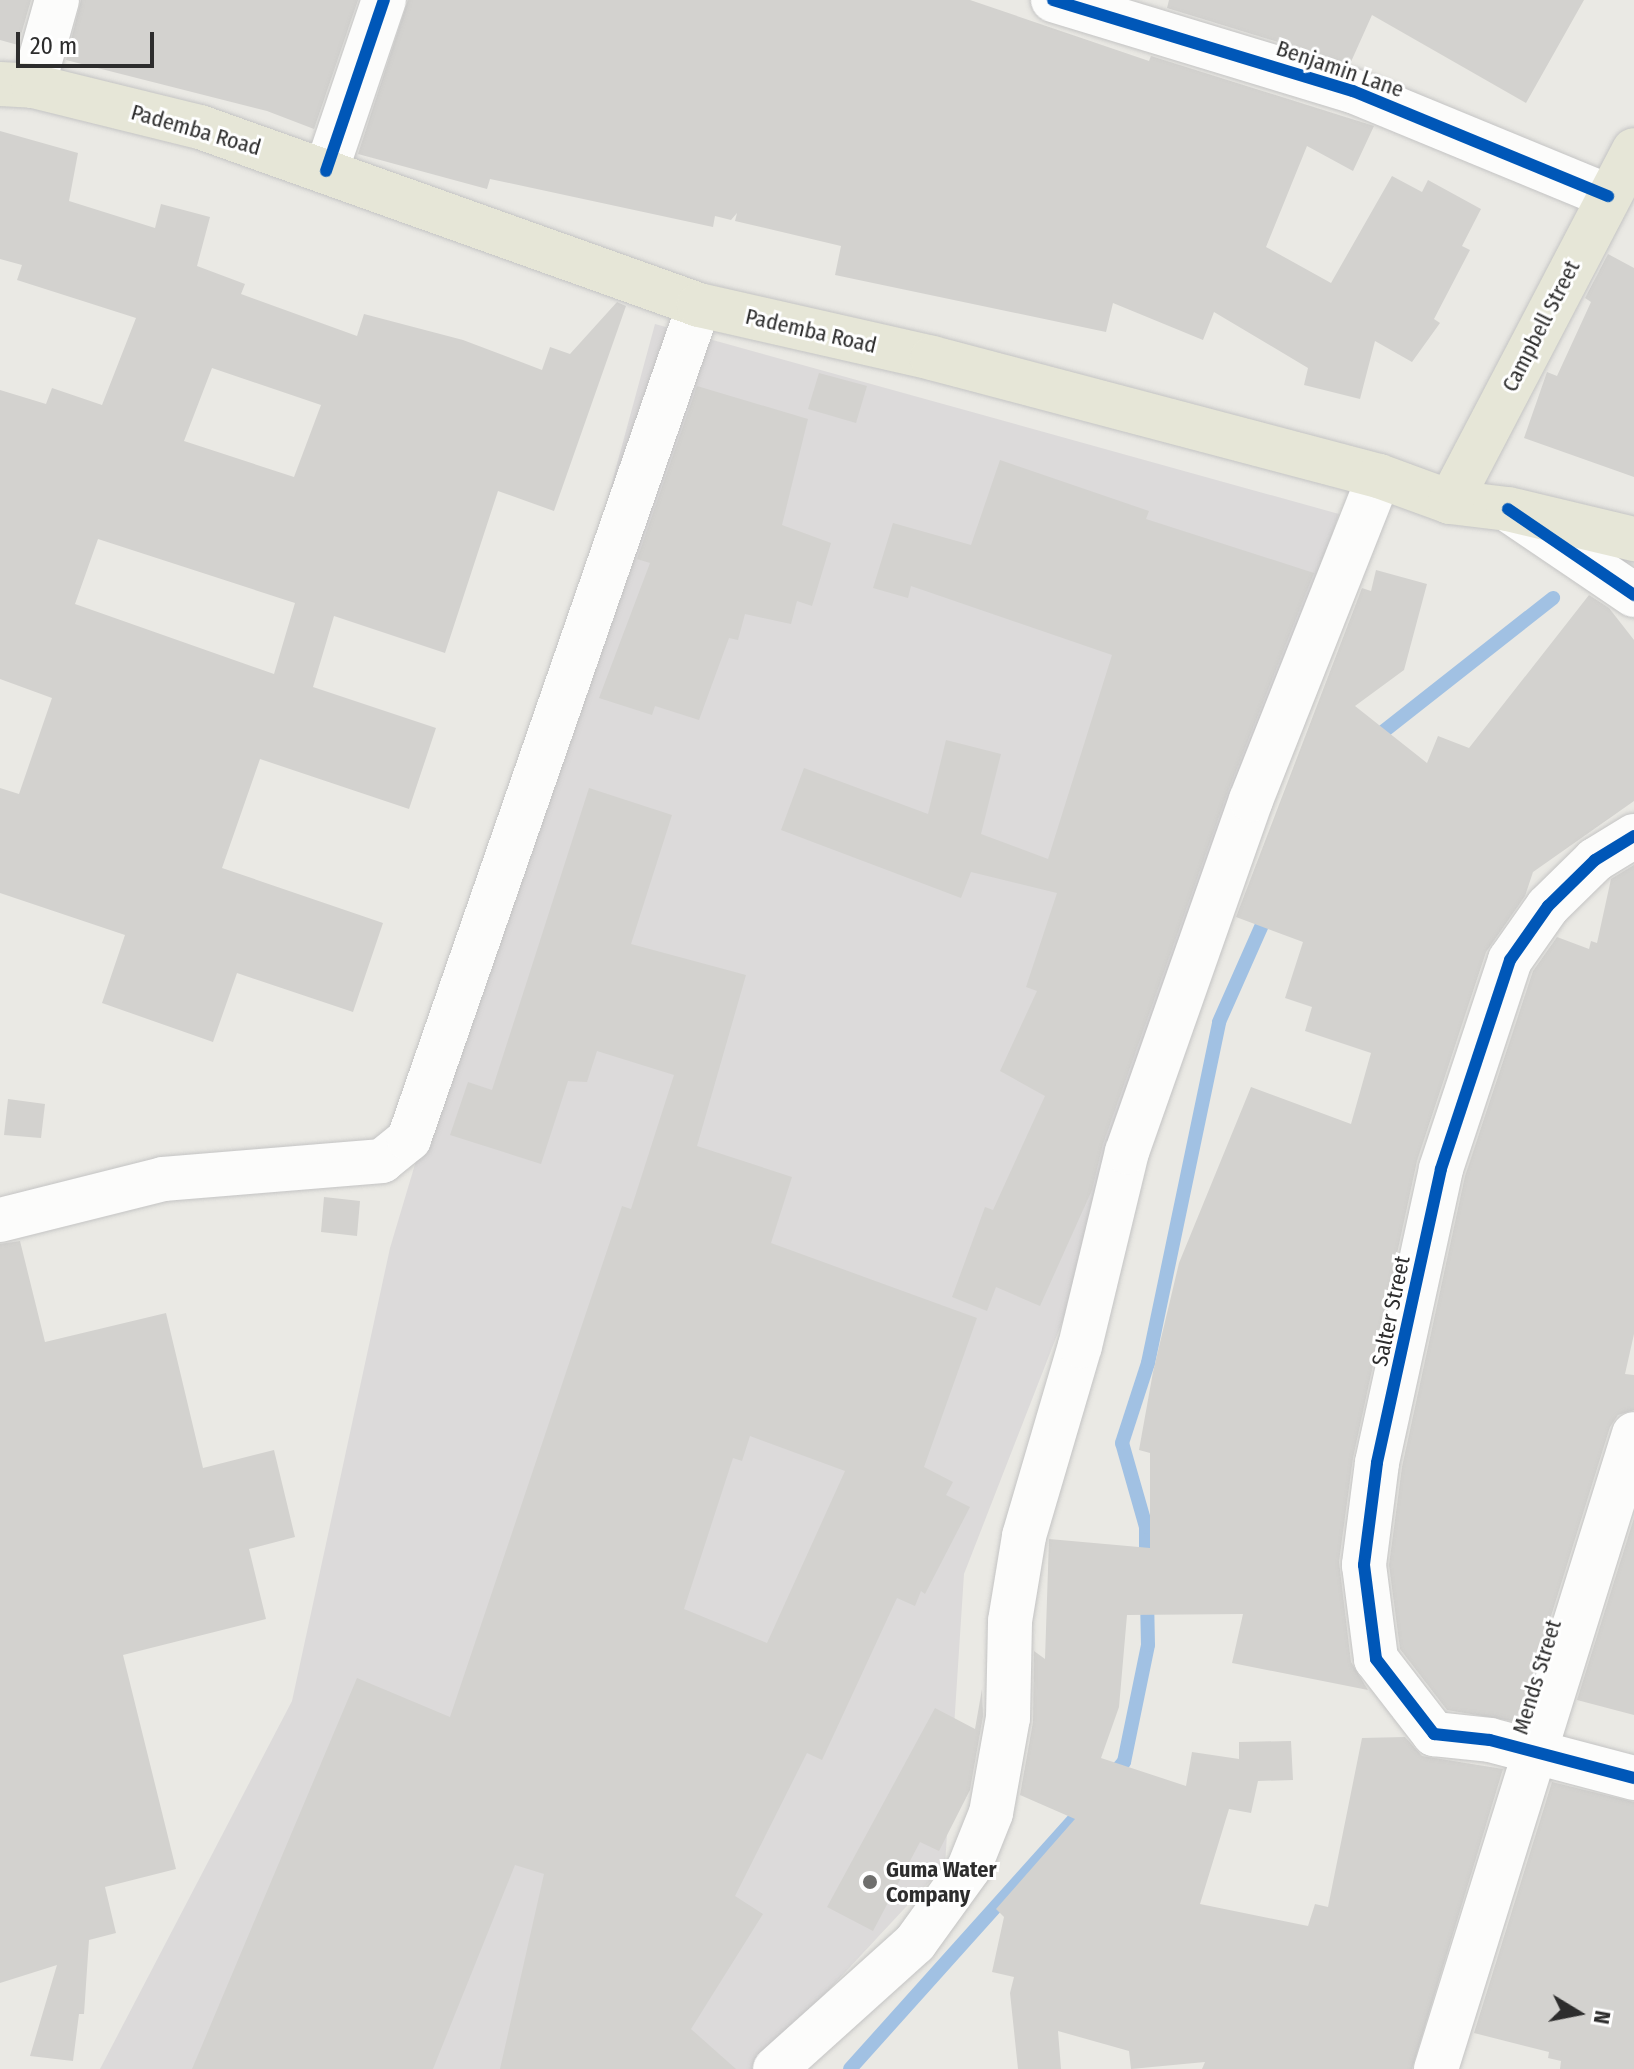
<!DOCTYPE html>
<html>
<head>
<meta charset="utf-8">
<style>
	body { margin:0 }
	#map { position:relative; width:1634px; height:2069px; overflow:hidden; background:#eae9e4; font-family:"Fira Sans Condensed",sans-serif }
	div>[style] { position:absolute }
	.industrial>* { inset:0; background:#dcdada }
	.stream>* { height:14px; margin:-7px; padding:0 7px; transform-origin:7px; border-radius:7px; background:#a1c1e3 }
	.building>* { inset:0; background:#d3d2cf }
	.roads { filter:drop-shadow(0 0 2px #c4c4c4) drop-shadow(0 0 2px #c4c4c4) }
	.minor>* { height:44px; margin:-22px; padding:0 22px; transform-origin:22px; border-radius:22px; background:#fcfcfb }
	.major>* { height:44px; margin:-22px; padding:0 22px; transform-origin:22px; border-radius:22px; background:#e6e6d7 }
	.cycleway>* { height:12px; margin:-6px; padding:0 6px; transform-origin:6px; border-radius:6px; background:#0057b8 }
	.dots>* { width:22px; height:22px; translate:-50% -50%; box-sizing:border-box; border:4px solid #fff; border-radius:50% }
	span { translate:-50% -50%; white-space:nowrap; text-align:center; line-height:1.15; -webkit-text-stroke:6px #fff; paint-order:stroke }
	.street-label { font-size:22px; color:#2d2d2d }
	.poi-label { font-size:22px; color:#2d2d2d; font-weight:700 }
	.left { translate:0 -50%; text-align:left }
	.north { position:absolute; left:1538px; top:1973px; width:80px; height:80px; -webkit-text-stroke:6px #fff; paint-order:stroke; rotate:100deg; font-size:22px; font-weight:700; line-height:32px; text-align:center; color:#2d2d2d }
	.north::after { content:''; display:block; margin:auto; width:28px; height:36px; background:#2d2d2d; clip-path:polygon(50% 0,100% 100%,50% 72%,0 100%) }
	.scale { position:absolute; left:16px; top:32px; width:138px; height:36px; box-sizing:border-box; border:4px solid #2d2d2d; border-top:0; padding-left:10px; font-size:24px; line-height:28px; white-space:nowrap; color:#2d2d2d; -webkit-text-stroke:6px #fff; paint-order:stroke }
</style>
</head>
<body>
<div id="map">
	<div class="industrial">
		<i style="clip-path:polygon(655px 324px,1339px 514px,1117px 1181px,964px 1574px,945px 1865px,755px 2069px,100px 2069px,292px 1701px,390px 1248px,547px 722px)"></i>
	</div>
	<div class="stream">
		<i style="left:1370px;top:742px;width:233px;rotate:-38.2deg"></i>
		<i style="left:1146px;top:1567px;width:40px;rotate:-90deg"></i>
		<i style="left:1146px;top:1527px;width:87px;rotate:-105.9deg"></i>
		<i style="left:1122px;top:1443px;width:84px;rotate:-72deg"></i>
		<i style="left:1148px;top:1363px;width:348px;rotate:-78.2deg"></i>
		<i style="left:1219px;top:1022px;width:124px;rotate:-66.1deg"></i>
		<i style="left:1109px;top:1779px;width:23px;rotate:-49deg"></i>
		<i style="left:1124px;top:1762px;width:119px;rotate:-78.4deg"></i>
		<i style="left:1148px;top:1645px;width:49px;rotate:-91.2deg"></i>
		<i style="left:850px;top:2069px;width:352px;rotate:-48.1deg"></i>
	</div>
	<div class="building">
		<i style="clip-path:polygon(0 0,31px 0,18px 45px,0 40px)"></i>
		<i style="clip-path:polygon(81px 0,358px 0,314px 129px,267px 111px,66px 60px)"></i>
		<i style="clip-path:polygon(408px 0,970px 0,1149px 61px,1151px 56px,1374px 126px,1353px 171px,1307px 146px,1266px 247px,1331px 283px,1392px 176px,1422px 192px,1428px 180px,1481px 209px,1462px 246px,1470px 250px,1434px 319px,1440px 323px,1412px 362px,1375px 341px,1360px 399px,1304px 385px,1308px 368px,1214px 312px,1203px 340px,1113px 303px,1106px 332px,835px 275px,841px 246px,735px 221px,737px 213px,731px 220px,715px 216px,713px 227px,490px 179px,487px 189px,358px 154px)"></i>
		<i style="clip-path:polygon(1169px 0,1584px 0,1526px 103px,1372px 15px,1350px 64px,1167px 8px)"></i>
		<i style="clip-path:polygon(evenodd,0 131px,78px 153px,69px 201px,155px 228px,161px 204px,210px 217px,197px 266px,245px 284px,241px 294px,357px 336px,364px 314px,463px 340px,542px 370px,550px 347px,570px 354px,617px 302px,626px 306px,554px 511px,498px 491px,445px 653px,334px 616px,313px 687px,436px 728px,409px 809px,260px 759px,222px 868px,383px 923px,353px 1012px,237px 973px,213px 1042px,102px 1003px,125px 935px,0 893px,0 788px,19px 794px,52px 698px,0 679px,0 390px,46px 404px,52px 388px,102px 405px,136px 318px,17px 280px,22px 265px,0 259px,0 131px,212px 368px,321px 405px,294px 477px,184px 441px,212px 368px,0 131px,98px 539px,295px 603px,274px 674px,75px 604px,98px 539px)"></i>
		<i style="clip-path:polygon(1608px 254px,1634px 268px,1634px 477px,1524px 438px,1547px 372px,1557px 376px,1591px 302px,1585px 298px)"></i>
		<i style="clip-path:polygon(819px 373px,867px 386px,856px 423px,808px 409px)"></i>
		<i style="clip-path:polygon(697px 386px,808px 419px,782px 525px,831px 543px,812px 606px,797px 601px,791px 624px,745px 614px,738px 640px,729px 638px,699px 720px,655px 706px,652px 715px,599px 698px,650px 563px,637px 559px)"></i>
		<i style="clip-path:polygon(1000px 460px,1149px 511px,1146px 519px,1314px 573px,1228px 791px,1103px 1144px,1092px 1190px,1040px 1306px,996px 1287px,987px 1311px,952px 1297px,985px 1207px,993px 1210px,1045px 1096px,1000px 1071px,1037px 991px,1026px 987px,1057px 893px,971px 872px,961px 898px,781px 830px,804px 768px,928px 814px,946px 740px,1001px 754px,981px 834px,1048px 859px,1112px 655px,911px 586px,908px 598px,873px 588px,893px 523px,971px 545px)"></i>
		<i style="clip-path:polygon(1376px 570px,1427px 584px,1404px 670px,1355px 706px,1427px 763px,1438px 736px,1469px 748px,1589px 595px,1609px 608px,1634px 640px,1634px 801px,1533px 872px,1525px 896px,1486px 952px,1417px 1161px,1353px 1458px,1339px 1562px,1351px 1662px,1368px 1690px,1232px 1663px,1243px 1614px,1127px 1615px,1119px 1707px,1101px 1758px,1186px 1786px,1192px 1752px,1239px 1759px,1239px 1742px,1291px 1741px,1293px 1780px,1258px 1781px,1251px 1813px,1229px 1809px,1200px 1904px,1308px 1926px,1315px 1904px,1328px 1907px,1362px 1738px,1405px 1737px,1422px 1756px,1503px 1769px,1412px 2069px,1202px 2069px,1205px 2062px,1131px 2069px,1129px 2051px,1058px 2031px,1061px 2069px,1018px 2069px,1010px 1993px,1014px 1977px,992px 1972px,1004px 1917px,996px 1909px,1075px 1819px,1020px 1795px,1033px 1722px,1034px 1651px,1045px 1659px,1049px 1539px,1150px 1548px,1150px 1453px,1139px 1450px,1153px 1372px,1179px 1263px,1251px 1087px,1351px 1124px,1371px 1053px,1305px 1031px,1312px 1007px,1285px 998px,1303px 942px,1236px 917px,1362px 588px,1371px 591px)"></i>
		<i style="clip-path:polygon(evenodd,589px 788px,672px 815px,631px 944px,746px 975px,697px 1146px,792px 1177px,771px 1243px,977px 1318px,924px 1467px,953px 1482px,946px 1495px,970px 1507px,925px 1594px,921px 1591px,915px 1606px,897px 1598px,822px 1760px,807px 1753px,735px 1896px,763px 1914px,691px 2029px,736px 2069px,500px 2069px,544px 1874px,515px 1865px,433px 2069px,192px 2069px,357px 1678px,450px 1717px,622px 1206px,631px 1209px,674px 1075px,597px 1051px,587px 1082px,568px 1081px,541px 1164px,450px 1135px,468px 1082px,492px 1090px,589px 788px,750px 1436px,845px 1471px,767px 1643px,684px 1609px,733px 1458px,742px 1461px,750px 1436px)"></i>
		<i style="clip-path:polygon(1634px 865px,1634px 1334px,1625px 1374px,1634px 1375px,1634px 1410px,1618px 1415px,1610px 1427px,1518px 1722px,1447px 1710px,1400px 1649px,1389px 1565px,1402px 1467px,1465px 1176px,1533px 971px,1557px 937px,1589px 949px,1591px 941px,1597px 943px,1611px 879px)"></i>
		<i style="clip-path:polygon(8px 1099px,45px 1104px,41px 1138px,4px 1135px)"></i>
		<i style="clip-path:polygon(324px 1197px,360px 1201px,357px 1236px,321px 1232px)"></i>
		<i style="clip-path:polygon(20px 1241px,45px 1342px,166px 1313px,203px 1468px,274px 1450px,295px 1537px,249px 1549px,266px 1619px,123px 1655px,176px 1869px,105px 1887px,116px 1933px,89px 1940px,84px 2014px,79px 2014px,73px 2061px,30px 2056px,57px 1965px,0 1983px,0 1244px)"></i>
		<i style="clip-path:polygon(1634px 1518px,1634px 1715px,1577px 1700px)"></i>
		<i style="clip-path:polygon(982px 1689px,983px 1716px,970px 1790px,939px 1851px,920px 1842px,873px 1931px,827px 1907px,935px 1708px,975px 1729px)"></i>
		<i style="clip-path:polygon(1552px 1782px,1634px 1802px,1634px 2069px,1560px 2069px,1561px 2061px,1548px 2058px,1549px 2052px,1474px 2033px)"></i>
	</div>
	<div class="roads">
		<div class="minor">
			<i style="left:1053px;top:0;width:313px;rotate:16.9deg"></i>
			<i style="left:1353px;top:91px;width:276px;rotate:22.4deg"></i>
			<i style="left:33px;top:86px;width:89px;rotate:-74.4deg"></i>
			<i style="left:326px;top:171px;width:181px;rotate:-71.3deg"></i>
			<i style="left:1510px;top:511px;width:150px;rotate:34.1deg"></i>
			<i style="left:1634px;top:836px;width:46px;rotate:148.4deg"></i>
			<i style="left:1595px;top:860px;width:66px;rotate:135.6deg"></i>
			<i style="left:1548px;top:906px;width:66px;rotate:125.1deg"></i>
			<i style="left:1510px;top:960px;width:220px;rotate:108.3deg"></i>
			<i style="left:1441px;top:1169px;width:301px;rotate:102.3deg"></i>
			<i style="left:1377px;top:1463px;width:103px;rotate:97.3deg"></i>
			<i style="left:1364px;top:1565px;width:95px;rotate:82.7deg"></i>
			<i style="left:1376px;top:1659px;width:95px;rotate:52.3deg"></i>
			<i style="left:1434px;top:1734px;width:56px;rotate:6.1deg"></i>
			<i style="left:1490px;top:1740px;width:149px;rotate:14.8deg"></i>
			<i style="left:0;top:1220px;width:168px;rotate:-14.1deg"></i>
			<i style="left:163px;top:1179px;width:220px;rotate:-4.7deg"></i>
			<i style="left:382px;top:1161px;width:35px;rotate:-39deg"></i>
			<i style="left:409px;top:1139px;width:883px;rotate:-70.83deg"></i>
			<i style="left:775px;top:2069px;width:188px;rotate:-42deg"></i>
			<i style="left:915px;top:1943px;width:92px;rotate:-54.2deg"></i>
			<i style="left:969px;top:1868px;width:59px;rotate:-68.2deg"></i>
			<i style="left:991px;top:1813px;width:97px;rotate:-79.9deg"></i>
			<i style="left:1008px;top:1718px;width:97px;rotate:-88.8deg"></i>
			<i style="left:1010px;top:1621px;width:86px;rotate:-80.6deg"></i>
			<i style="left:1024px;top:1536px;width:198px;rotate:-73.6deg"></i>
			<i style="left:1080px;top:1346px;width:200px;rotate:-76.4deg"></i>
			<i style="left:1127px;top:1152px;width:373px;rotate:-70.6deg"></i>
			<i style="left:1251px;top:800px;width:348px;rotate:-68.4deg"></i>
			<i style="left:1436px;top:2069px;width:665px;rotate:-72.68deg"></i>
		</div>
		<div class="major">
			<i style="left:0;top:84px;width:33px;rotate:3deg"></i>
			<i style="left:33px;top:86px;width:172px;rotate:13.8deg"></i>
			<i style="left:200px;top:127px;width:530px;rotate:19.63deg"></i>
			<i style="left:699px;top:305px;width:239px;rotate:12.8deg"></i>
			<i style="left:932px;top:358px;width:462px;rotate:14.8deg"></i>
			<i style="left:1379px;top:476px;width:76px;rotate:20.1deg"></i>
			<i style="left:1450px;top:502px;width:58px;rotate:6.9deg"></i>
			<i style="left:1508px;top:509px;width:130px;rotate:13.4deg"></i>
			<i style="left:1450px;top:502px;width:397px;rotate:-62.4deg"></i>
		</div>
	</div>
	<div class="cycleway">
		<i style="left:1053px;top:0;width:313px;rotate:16.9deg"></i>
		<i style="left:1353px;top:91px;width:276px;rotate:22.4deg"></i>
		<i style="left:326px;top:171px;width:181px;rotate:-71.3deg"></i>
		<i style="left:1508px;top:509px;width:153px;rotate:34.3deg"></i>
		<i style="left:1634px;top:836px;width:46px;rotate:148.4deg"></i>
		<i style="left:1595px;top:860px;width:66px;rotate:135.6deg"></i>
		<i style="left:1548px;top:906px;width:66px;rotate:125.1deg"></i>
		<i style="left:1510px;top:960px;width:220px;rotate:108.3deg"></i>
		<i style="left:1441px;top:1169px;width:301px;rotate:102.3deg"></i>
		<i style="left:1377px;top:1463px;width:103px;rotate:97.3deg"></i>
		<i style="left:1364px;top:1565px;width:95px;rotate:82.7deg"></i>
		<i style="left:1376px;top:1659px;width:95px;rotate:52.3deg"></i>
		<i style="left:1434px;top:1734px;width:56px;rotate:6.1deg"></i>
		<i style="left:1490px;top:1740px;width:149px;rotate:14.8deg"></i>
	</div>
	<div class="dots">
		<i style="left:870px;top:1882px;background:#6f6f6d"></i>
	</div>
	<div class="street-label">
		<span style="left:1340px;top:69px;rotate:19deg">Benjamin Lane</span>
		<span style="left:196px;top:130px;rotate:16deg">Pademba Road</span>
		<span style="left:1541px;top:326px;rotate:-63deg">Campbell Street</span>
		<span style="left:811px;top:331px;rotate:13deg">Pademba Road</span>
		<span style="left:1391px;top:1311px;rotate:-78deg">Salter Street</span>
		<span style="left:1537px;top:1677px;rotate:-73deg">Mends Street</span>
	</div>
	<div class="poi-label">
		<span class="left" style="left:886px;top:1882px">Guma Water<br>Company</span>
	</div>
	<div class="north">N</div>
	<div class="scale">20 m</div>
</div>
</body>
</html>
